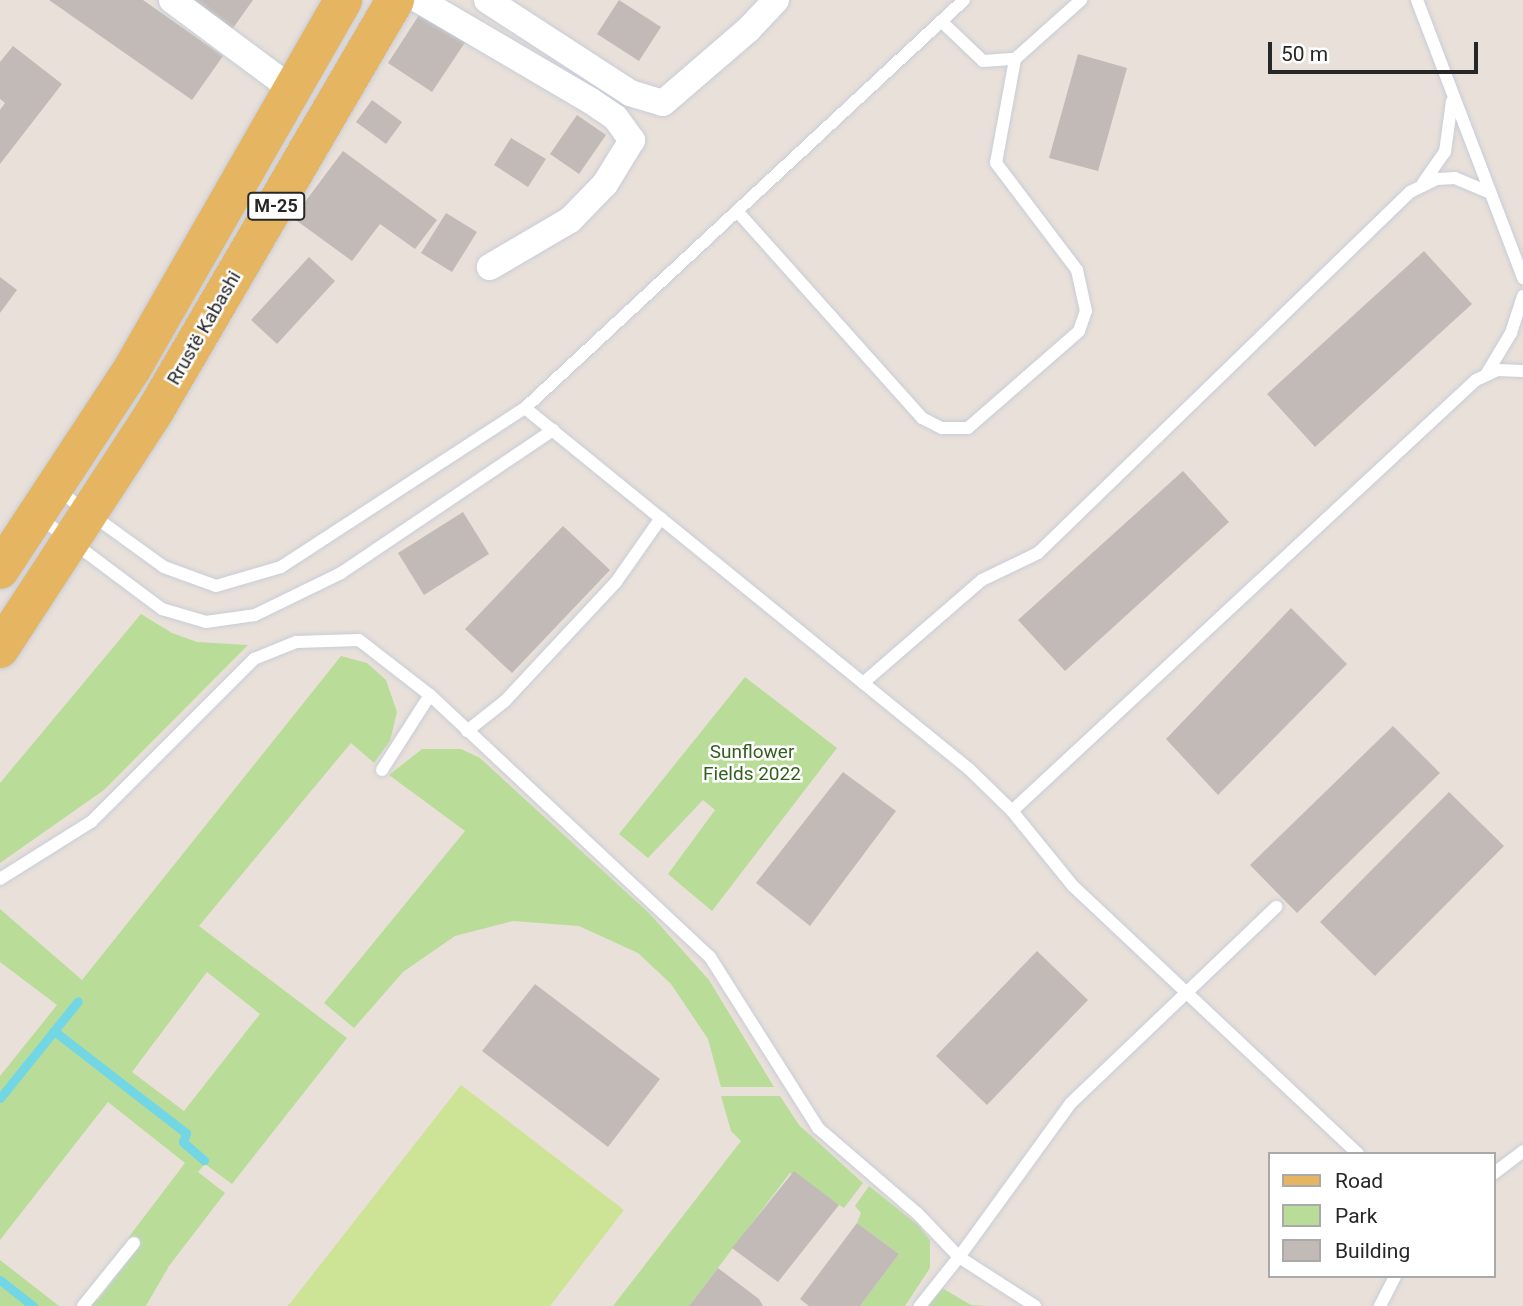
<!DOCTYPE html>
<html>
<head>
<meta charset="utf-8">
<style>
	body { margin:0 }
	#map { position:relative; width:1523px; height:1306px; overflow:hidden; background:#e9e0d9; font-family:Roboto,sans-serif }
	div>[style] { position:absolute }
	.green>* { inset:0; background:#b9dd99 }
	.pitch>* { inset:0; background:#cde395 }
	.stream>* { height:9px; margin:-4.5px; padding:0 4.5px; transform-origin:4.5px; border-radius:4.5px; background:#72d6e5 }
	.building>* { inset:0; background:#c1bab6 }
	.roads { filter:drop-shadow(0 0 2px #c8cdd8) drop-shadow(0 0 2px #c8cdd8) }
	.lane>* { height:12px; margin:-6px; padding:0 6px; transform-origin:6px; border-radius:6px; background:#fff }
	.street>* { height:26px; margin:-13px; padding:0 13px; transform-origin:13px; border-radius:13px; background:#fff }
	.primary>* { height:38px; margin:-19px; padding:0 19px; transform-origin:19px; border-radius:19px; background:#e6b561 }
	span { translate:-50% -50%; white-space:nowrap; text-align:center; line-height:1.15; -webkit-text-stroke:5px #fff; paint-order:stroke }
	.shield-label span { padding:2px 5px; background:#fff; border:2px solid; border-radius:5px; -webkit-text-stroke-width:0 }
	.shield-label { font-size:18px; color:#272727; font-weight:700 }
	.street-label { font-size:19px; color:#272727 }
	.park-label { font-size:19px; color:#345e1e }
	.legend { position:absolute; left:1268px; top:1152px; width:228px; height:126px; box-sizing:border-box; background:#fff; border:2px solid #a9a9a9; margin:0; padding:9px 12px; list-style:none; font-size:21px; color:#272727 }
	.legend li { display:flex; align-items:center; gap:14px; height:35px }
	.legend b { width:35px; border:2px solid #a9a9a9 }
	.scale { position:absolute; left:1268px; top:42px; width:210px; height:32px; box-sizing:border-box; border:4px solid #272727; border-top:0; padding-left:9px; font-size:21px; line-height:24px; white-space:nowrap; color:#272727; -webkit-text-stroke:5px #fff; paint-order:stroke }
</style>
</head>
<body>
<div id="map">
	<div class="green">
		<i style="clip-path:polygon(141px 614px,172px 633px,197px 642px,248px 645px,104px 790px,0 863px,0 783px)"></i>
		<i style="clip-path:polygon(evenodd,341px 656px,367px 663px,386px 680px,397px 712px,390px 741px,374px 763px,351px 743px,199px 926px,347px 1038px,232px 1184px,205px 1164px,198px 1172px,225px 1193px,169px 1266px,146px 1306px,83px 1306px,91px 1296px,98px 1300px,138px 1247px,128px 1238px,185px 1163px,108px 1102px,0 1240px,0 1076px,57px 1005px,0 962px,0 909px,82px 980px,341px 656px,207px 972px,260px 1014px,184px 1111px,132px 1072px,207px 972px)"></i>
		<i style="clip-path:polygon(745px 677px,837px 748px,712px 911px,668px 874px,715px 810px,703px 800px,648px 858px,619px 834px)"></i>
		<i style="clip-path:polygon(422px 749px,461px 749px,480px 758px,649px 913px,709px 980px,774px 1087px,721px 1087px,708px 1039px,671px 984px,638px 953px,579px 926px,513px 921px,455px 936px,403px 972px,354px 1028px,324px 1003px,465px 831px,389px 775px)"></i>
		<i style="clip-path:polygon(721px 1096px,780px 1096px,799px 1125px,863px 1183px,844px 1208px,790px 1173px,689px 1306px,613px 1306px,741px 1141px,731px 1131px)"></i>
		<i style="clip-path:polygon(869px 1186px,918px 1225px,930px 1240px,930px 1268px,905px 1306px,860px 1306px,899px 1254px,857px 1223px,861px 1213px,855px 1206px)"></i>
		<i style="clip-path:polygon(0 1260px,59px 1306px,0 1306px)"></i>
		<i style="clip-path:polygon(942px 1288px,971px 1305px,989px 1306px,927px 1306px)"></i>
	</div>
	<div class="pitch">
		<i style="clip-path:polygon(461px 1085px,624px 1210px,550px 1306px,288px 1306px)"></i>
	</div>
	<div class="stream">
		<i style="left:54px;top:1031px;width:167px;rotate:37.7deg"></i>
		<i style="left:186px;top:1133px;width:9px;rotate:108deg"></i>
		<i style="left:183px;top:1142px;width:28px;rotate:41deg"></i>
		<i style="left:0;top:1098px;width:124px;rotate:-51.2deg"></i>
		<i style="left:0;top:1280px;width:42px;rotate:38.2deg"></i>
	</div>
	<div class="building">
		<i style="clip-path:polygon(49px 0,143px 0,223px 56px,192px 100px)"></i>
		<i style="clip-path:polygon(179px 0,253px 0,228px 35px)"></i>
		<i style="clip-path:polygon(619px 0,661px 27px,639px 61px,597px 34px)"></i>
		<i style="clip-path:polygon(421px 12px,466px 41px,432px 92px,388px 63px)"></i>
		<i style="clip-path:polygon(13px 46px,62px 84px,0 164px,0 110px,5px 103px,0 99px,0 62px)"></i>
		<i style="clip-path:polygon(1078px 54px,1127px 68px,1098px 171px,1049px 158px)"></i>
		<i style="clip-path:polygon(372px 100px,402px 122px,386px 144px,356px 122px)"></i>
		<i style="clip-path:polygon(577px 115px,606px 135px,579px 174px,550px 154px)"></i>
		<i style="clip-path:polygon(511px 138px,546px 159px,528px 187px,494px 165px)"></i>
		<i style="clip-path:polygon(343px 151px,437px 220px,415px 249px,380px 224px,352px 261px,293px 218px)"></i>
		<i style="clip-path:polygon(446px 213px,477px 232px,452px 272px,421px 253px)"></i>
		<i style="clip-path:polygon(1424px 251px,1472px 304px,1315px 447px,1267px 394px)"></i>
		<i style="clip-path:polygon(309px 257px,335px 281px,277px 344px,251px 320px)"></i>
		<i style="clip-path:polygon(0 277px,17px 290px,0 313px)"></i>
		<i style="clip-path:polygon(1183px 471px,1229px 522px,1065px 671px,1018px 620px)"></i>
		<i style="clip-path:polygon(463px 512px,489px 554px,424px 595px,398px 553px)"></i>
		<i style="clip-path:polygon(563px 526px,610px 570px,512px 673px,465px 629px)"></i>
		<i style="clip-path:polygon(1291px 608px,1347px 664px,1218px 795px,1166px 739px)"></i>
		<i style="clip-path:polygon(1393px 726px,1440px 773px,1297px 913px,1250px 865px)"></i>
		<i style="clip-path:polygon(843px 772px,896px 811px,810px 926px,756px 883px)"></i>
		<i style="clip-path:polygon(1449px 792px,1504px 846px,1375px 976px,1320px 922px)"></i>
		<i style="clip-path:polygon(1037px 951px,1088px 1000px,987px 1105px,936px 1056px)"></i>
		<i style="clip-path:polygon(535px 984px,660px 1079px,608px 1147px,482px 1051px)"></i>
		<i style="clip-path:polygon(794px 1171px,839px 1205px,778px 1282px,732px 1248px)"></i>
		<i style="clip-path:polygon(857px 1223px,899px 1254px,860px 1306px,809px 1306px,800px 1299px)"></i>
		<i style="clip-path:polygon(718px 1268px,759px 1299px,763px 1306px,689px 1306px)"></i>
	</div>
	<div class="roads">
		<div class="lane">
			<i style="left:1417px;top:0;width:298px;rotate:69.1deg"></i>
			<i style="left:941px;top:21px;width:58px;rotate:43.6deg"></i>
			<i style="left:983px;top:61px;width:32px;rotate:-4deg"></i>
			<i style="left:1015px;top:59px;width:89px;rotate:-41.8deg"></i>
			<i style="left:1423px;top:183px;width:38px;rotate:-55deg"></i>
			<i style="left:1445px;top:152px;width:51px;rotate:-82.2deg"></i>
			<i style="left:737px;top:211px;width:278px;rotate:48.2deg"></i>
			<i style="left:922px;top:418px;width:22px;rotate:27deg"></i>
			<i style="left:942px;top:428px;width:26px"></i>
			<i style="left:968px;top:428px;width:147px;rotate:-41.1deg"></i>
			<i style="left:1079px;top:331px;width:21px;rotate:-71deg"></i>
			<i style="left:1086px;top:311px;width:42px;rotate:-102.4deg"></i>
			<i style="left:1077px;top:270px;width:134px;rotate:-127.1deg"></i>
			<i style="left:996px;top:163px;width:106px;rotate:-79.6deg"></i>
			<i style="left:1487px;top:373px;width:47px;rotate:-59deg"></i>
			<i style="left:1511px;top:333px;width:39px;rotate:-72deg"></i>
			<i style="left:525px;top:408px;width:572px;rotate:39.11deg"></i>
			<i style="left:969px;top:769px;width:60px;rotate:44.3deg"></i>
			<i style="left:1012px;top:811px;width:97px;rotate:50.9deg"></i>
			<i style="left:1073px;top:886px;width:391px;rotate:43.2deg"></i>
			<i style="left:56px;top:489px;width:133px;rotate:35.8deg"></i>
			<i style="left:164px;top:567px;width:55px;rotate:20.1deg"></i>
			<i style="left:216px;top:586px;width:68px;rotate:-16.3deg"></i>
			<i style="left:281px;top:567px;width:291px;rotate:-33.1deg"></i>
			<i style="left:525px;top:408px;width:599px;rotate:-42.9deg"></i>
			<i style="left:39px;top:517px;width:154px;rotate:36.8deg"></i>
			<i style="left:162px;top:609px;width:46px;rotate:16.5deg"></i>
			<i style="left:206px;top:622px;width:49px;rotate:-8.1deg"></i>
			<i style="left:255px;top:615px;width:96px;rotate:-26deg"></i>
			<i style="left:341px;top:573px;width:256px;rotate:-34deg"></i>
			<i style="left:863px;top:683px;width:157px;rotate:-40.9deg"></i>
			<i style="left:982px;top:580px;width:62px;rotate:-25.7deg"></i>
			<i style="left:1038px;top:553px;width:518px;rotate:-44.14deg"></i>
			<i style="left:1410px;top:192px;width:30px;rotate:-26deg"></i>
			<i style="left:1437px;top:179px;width:18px;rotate:-3deg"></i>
			<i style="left:1455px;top:178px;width:38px;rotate:23deg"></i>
			<i style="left:467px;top:731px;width:48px;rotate:-38.3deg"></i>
			<i style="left:505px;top:701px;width:163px;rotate:-47deg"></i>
			<i style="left:616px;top:582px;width:78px;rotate:-54.9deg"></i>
			<i style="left:382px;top:770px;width:89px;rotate:-57.4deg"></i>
			<i style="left:1012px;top:811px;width:633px;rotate:-42.89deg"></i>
			<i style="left:1476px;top:380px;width:23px;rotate:-25deg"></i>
			<i style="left:1497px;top:370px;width:26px;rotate:2deg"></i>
			<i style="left:0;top:879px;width:107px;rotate:-32.1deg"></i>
			<i style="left:91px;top:822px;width:231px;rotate:-45deg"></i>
			<i style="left:254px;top:659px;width:45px;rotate:-22deg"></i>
			<i style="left:296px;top:642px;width:63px;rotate:-1.8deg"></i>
			<i style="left:359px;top:640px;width:90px;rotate:37.8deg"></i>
			<i style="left:430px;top:695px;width:383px;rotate:43.1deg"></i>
			<i style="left:710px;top:957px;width:202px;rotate:57.7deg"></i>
			<i style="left:818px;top:1128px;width:132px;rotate:40.7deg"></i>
			<i style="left:918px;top:1214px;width:59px;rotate:46.4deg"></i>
			<i style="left:959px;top:1257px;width:63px;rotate:128.5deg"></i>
			<i style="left:1493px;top:1174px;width:38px;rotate:-37deg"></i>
			<i style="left:83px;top:1306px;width:81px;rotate:-51deg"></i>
			<i style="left:1035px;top:1306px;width:90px;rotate:-147.2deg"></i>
			<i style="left:959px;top:1257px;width:190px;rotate:-54deg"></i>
			<i style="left:1071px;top:1103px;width:284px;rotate:-43.7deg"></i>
			<i style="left:1380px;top:1306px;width:34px;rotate:-63deg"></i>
		</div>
		<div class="street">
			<i style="left:172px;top:0;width:149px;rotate:36.6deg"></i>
			<i style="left:419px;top:0;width:199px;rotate:30.4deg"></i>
			<i style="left:591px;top:101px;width:29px;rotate:34deg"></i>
			<i style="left:615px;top:117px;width:29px;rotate:54deg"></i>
			<i style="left:632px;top:140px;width:52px;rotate:121.5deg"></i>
			<i style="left:605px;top:184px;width:50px;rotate:134.2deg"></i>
			<i style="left:570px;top:220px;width:93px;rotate:149.6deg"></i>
			<i style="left:487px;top:0;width:171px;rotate:33deg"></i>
			<i style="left:630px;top:93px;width:34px;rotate:17deg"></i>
			<i style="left:663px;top:103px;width:112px;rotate:-40.7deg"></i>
			<i style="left:748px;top:30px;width:41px;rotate:-47deg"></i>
		</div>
		<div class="primary">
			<i style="left:0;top:570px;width:240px;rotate:-56.7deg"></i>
			<i style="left:132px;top:369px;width:425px;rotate:-60.2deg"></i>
			<i style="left:0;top:649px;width:284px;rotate:-56.9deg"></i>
			<i style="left:155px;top:411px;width:476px;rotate:-59.7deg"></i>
		</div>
	</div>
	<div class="shield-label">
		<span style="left:276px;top:206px">M-25</span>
	</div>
	<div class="street-label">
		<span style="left:204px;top:328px;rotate:-60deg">Rrustë Kabashi</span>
	</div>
	<div class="park-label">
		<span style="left:752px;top:763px">Sunflower<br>Fields 2022</span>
	</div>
	<ul class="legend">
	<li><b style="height:9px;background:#e6b561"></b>Road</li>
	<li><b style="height:19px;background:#b9dd99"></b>Park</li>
	<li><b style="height:19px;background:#c1bab6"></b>Building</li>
	</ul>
	<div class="scale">50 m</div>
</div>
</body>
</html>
